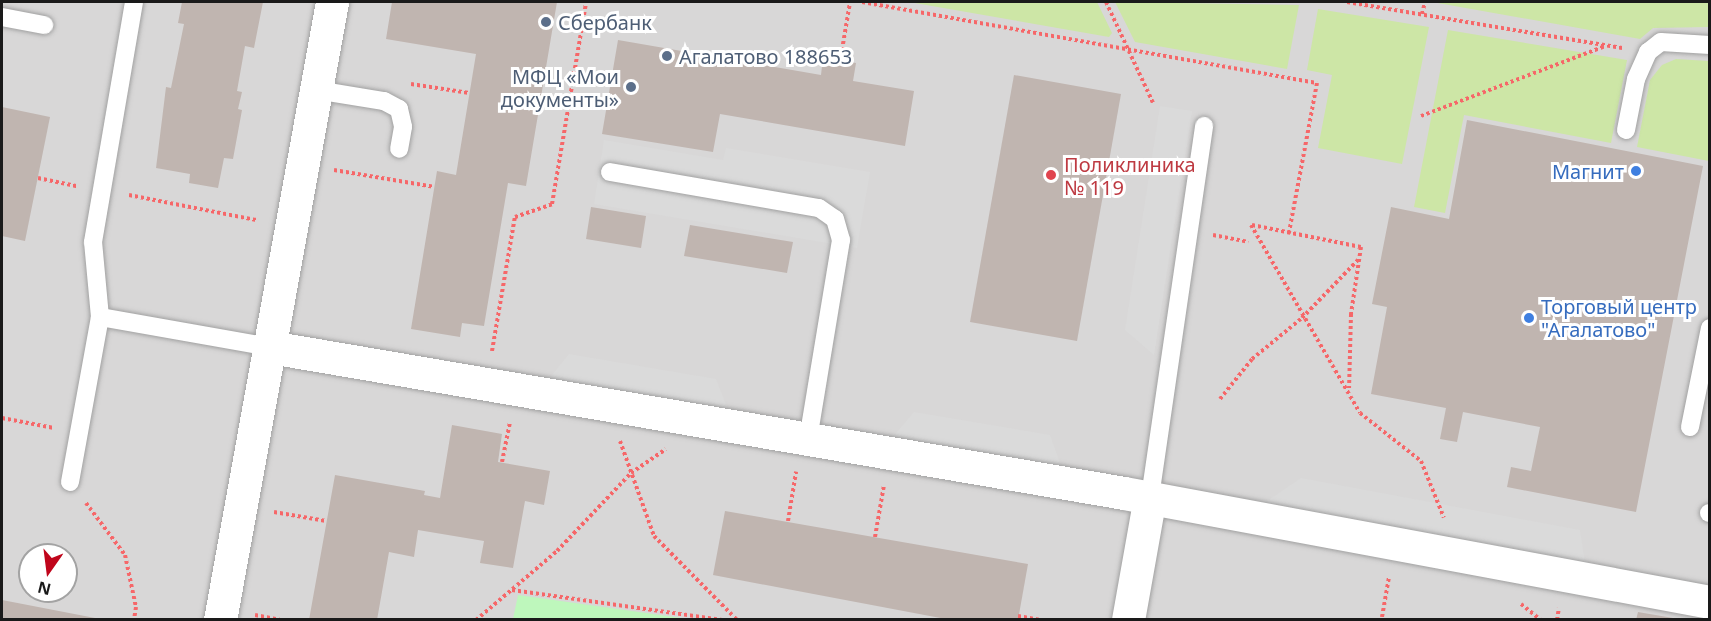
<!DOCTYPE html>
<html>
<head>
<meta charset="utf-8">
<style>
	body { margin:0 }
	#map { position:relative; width:1711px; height:621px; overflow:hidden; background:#ece6e0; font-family:"Noto Sans",sans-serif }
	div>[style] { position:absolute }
	.residential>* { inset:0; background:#d8d7d7 }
	.grass>* { inset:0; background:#cde6a6 }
	.park>* { inset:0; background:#bef7bc }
	.parking>* { inset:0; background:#dadada }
	.building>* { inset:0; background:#c0b5b0 }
	.path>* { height:4px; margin-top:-2px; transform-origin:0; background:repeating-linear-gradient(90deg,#f66769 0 3px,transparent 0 6px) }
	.roads { filter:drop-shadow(0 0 2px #a1a1a1) drop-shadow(0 0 2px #a1a1a1) }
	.lane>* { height:18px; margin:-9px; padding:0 9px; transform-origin:9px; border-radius:9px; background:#fff }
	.street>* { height:33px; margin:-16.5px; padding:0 16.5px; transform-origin:16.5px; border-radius:16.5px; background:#fff }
	.dots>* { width:16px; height:16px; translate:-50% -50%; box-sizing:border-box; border:3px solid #fff; border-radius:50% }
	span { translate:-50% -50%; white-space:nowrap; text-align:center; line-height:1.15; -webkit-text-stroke:6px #fff; paint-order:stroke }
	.service-label { font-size:20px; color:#4e5e75 }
	.left { translate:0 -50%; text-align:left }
	.right { translate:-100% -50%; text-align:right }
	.health-label { font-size:20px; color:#be3a42 }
	.shop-label { font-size:20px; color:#366cbe }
	.frame { position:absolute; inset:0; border:3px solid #1a1a1a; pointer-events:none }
	.north { position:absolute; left:18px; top:543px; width:60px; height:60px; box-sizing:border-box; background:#fff; border:2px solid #a3a3a3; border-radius:50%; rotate:194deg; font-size:16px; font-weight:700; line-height:24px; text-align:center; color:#1a1a1a }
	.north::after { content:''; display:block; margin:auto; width:21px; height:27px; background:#c0051b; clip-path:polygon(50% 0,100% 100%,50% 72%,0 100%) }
</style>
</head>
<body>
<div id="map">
	<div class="residential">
		<i style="clip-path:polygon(evenodd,2px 2px,1709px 2px,1709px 619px,2px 619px,2px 2px,30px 555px,66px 555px,66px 591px,30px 591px,30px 555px)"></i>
	</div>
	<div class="grass">
		<i style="clip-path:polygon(909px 2px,1097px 2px,1112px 33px,1109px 37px)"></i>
		<i style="clip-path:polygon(1115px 2px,1299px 5px,1287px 69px,1135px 42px)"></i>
		<i style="clip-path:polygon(1432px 2px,1709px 2px,1709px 27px,1653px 28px,1640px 39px)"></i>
		<i style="clip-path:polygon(1318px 9px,1429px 27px,1402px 164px,1318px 148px,1332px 75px,1307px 70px)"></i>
		<i style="clip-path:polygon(1448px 30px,1627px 60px,1611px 143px,1464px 115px,1445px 213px,1414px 207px)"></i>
		<i style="clip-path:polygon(1676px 59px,1709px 61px,1709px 161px,1637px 147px,1650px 80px,1662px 65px)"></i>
	</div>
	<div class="park">
		<i style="clip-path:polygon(518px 595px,689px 619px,513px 619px)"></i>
	</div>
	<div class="parking">
		<i style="clip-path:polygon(1160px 106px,1192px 111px,1154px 355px,1125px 330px)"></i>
		<i style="clip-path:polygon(604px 140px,723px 160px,726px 148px,870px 172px,857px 248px,594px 204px)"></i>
		<i style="clip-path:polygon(569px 354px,716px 379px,728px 410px,548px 380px)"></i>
		<i style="clip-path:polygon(914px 412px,1050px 435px,1061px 466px,893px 437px)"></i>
		<i style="clip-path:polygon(1301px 478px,1580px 530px,1585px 564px,1263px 504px)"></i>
	</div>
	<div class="building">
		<i style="clip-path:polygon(182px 2px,263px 2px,254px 48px,245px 46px,237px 91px,242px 92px,238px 109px,242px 110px,233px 159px,224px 158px,218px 188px,189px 183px,190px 174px,156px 168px,166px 87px,171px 88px,184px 24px,178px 23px)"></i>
		<i style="clip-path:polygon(392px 2px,557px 2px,526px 186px,508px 183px,484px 326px,462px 323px,460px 337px,411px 329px,437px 171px,456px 175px,476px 54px,386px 39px)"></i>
		<i style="clip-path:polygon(618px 40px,821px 75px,823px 57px,856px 63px,853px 81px,914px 91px,905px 146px,720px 114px,713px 152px,602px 134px)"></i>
		<i style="clip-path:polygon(1014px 75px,1121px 94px,1077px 341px,970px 322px)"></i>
		<i style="clip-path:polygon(2px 107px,50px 117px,25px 241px,2px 236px)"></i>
		<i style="clip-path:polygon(1467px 120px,1703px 166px,1636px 512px,1507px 487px,1511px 467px,1531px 471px,1540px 427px,1463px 412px,1457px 442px,1440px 439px,1446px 408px,1371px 394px,1387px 307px,1372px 304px,1391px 207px,1449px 219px)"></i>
		<i style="clip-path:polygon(591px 207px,646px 216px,641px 248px,586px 239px)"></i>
		<i style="clip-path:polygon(690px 225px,793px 242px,787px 273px,684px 256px)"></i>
		<i style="clip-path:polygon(452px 425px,502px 434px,498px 462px,550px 471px,544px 505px,525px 501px,513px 568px,480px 563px,484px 541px,418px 530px,414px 557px,389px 552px,377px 620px,309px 620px,335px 475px,425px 491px,424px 495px,440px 498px)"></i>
		<i style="clip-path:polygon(725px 511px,1028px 564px,1018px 620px,951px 620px,713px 575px)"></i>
		<i style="clip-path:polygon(2px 600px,95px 618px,94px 620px,2px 620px)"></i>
		<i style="clip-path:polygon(1638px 612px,1673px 618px,1673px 620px,1636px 620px)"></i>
	</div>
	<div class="path">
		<i style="left:862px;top:2px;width:462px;rotate:10.1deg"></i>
		<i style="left:1317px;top:83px;width:153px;rotate:100.6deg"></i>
		<i style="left:1106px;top:2px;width:111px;rotate:65deg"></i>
		<i style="left:1347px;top:2px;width:279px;rotate:9.5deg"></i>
		<i style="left:1422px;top:14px;width:12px;rotate:-76deg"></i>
		<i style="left:842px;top:50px;width:49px;rotate:-80.5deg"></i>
		<i style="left:411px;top:84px;width:59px;rotate:8.8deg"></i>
		<i style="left:1421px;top:116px;width:197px;rotate:-20.8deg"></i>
		<i style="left:334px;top:170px;width:101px;rotate:9.6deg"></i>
		<i style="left:38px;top:178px;width:40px;rotate:12deg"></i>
		<i style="left:129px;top:195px;width:130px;rotate:11.1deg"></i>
		<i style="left:1251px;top:225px;width:217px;rotate:59.9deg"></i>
		<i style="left:1360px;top:413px;width:78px;rotate:38.2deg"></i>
		<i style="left:1421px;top:461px;width:61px;rotate:68deg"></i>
		<i style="left:1252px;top:225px;width:111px;rotate:11.4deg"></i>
		<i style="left:1361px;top:247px;width:68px;rotate:98.5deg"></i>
		<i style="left:1351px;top:314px;width:74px;rotate:91.5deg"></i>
		<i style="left:1213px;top:235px;width:36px;rotate:11deg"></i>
		<i style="left:492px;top:351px;width:136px;rotate:-80.3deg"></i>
		<i style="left:515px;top:217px;width:39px;rotate:-19deg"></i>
		<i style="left:552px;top:204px;width:205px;rotate:-80.4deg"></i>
		<i style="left:1220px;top:399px;width:51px;rotate:-51.3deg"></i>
		<i style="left:1252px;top:359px;width:65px;rotate:-39.4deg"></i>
		<i style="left:1302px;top:318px;width:81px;rotate:-46deg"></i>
		<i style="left:2px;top:418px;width:53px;rotate:10.9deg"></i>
		<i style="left:620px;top:441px;width:101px;rotate:70.3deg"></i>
		<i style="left:654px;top:536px;width:118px;rotate:45.3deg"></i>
		<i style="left:502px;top:462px;width:41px;rotate:-78.7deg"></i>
		<i style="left:86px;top:503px;width:65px;rotate:53.1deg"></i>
		<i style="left:125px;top:555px;width:53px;rotate:78.1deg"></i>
		<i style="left:136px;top:607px;width:13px;rotate:99deg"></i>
		<i style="left:274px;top:512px;width:53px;rotate:9.8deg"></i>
		<i style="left:788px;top:521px;width:50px;rotate:-80.7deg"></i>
		<i style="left:875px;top:537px;width:53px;rotate:-80.2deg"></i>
		<i style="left:512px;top:590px;width:214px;rotate:8.1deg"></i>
		<i style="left:1521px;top:604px;width:26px;rotate:39deg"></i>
		<i style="left:255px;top:615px;width:25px;rotate:11deg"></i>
		<i style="left:1018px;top:616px;width:23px;rotate:10deg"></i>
		<i style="left:1382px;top:617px;width:41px;rotate:-80.1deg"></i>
		<i style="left:476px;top:620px;width:106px;rotate:-40.4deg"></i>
		<i style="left:557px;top:551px;width:108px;rotate:-46.5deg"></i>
		<i style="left:631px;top:473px;width:42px;rotate:-34.4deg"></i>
		<i style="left:1557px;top:620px;width:12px;rotate:-81deg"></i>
	</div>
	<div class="roads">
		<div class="lane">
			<i style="left:2px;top:17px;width:43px;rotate:10.8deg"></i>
			<i style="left:316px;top:90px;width:69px;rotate:9.2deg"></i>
			<i style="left:384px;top:101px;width:17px;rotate:28deg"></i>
			<i style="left:399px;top:109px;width:18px;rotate:77deg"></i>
			<i style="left:403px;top:127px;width:22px;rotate:100deg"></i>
			<i style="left:1626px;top:130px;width:52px;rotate:-78.9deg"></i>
			<i style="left:1636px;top:79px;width:30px;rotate:-66deg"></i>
			<i style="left:1648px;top:52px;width:16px;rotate:-38deg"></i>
			<i style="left:1661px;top:42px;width:49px;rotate:3.5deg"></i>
			<i style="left:610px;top:172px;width:212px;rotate:9.8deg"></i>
			<i style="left:819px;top:208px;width:19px;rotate:35deg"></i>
			<i style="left:835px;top:219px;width:22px;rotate:74deg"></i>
			<i style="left:841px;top:240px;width:202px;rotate:99.4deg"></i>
			<i style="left:100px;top:317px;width:173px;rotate:10deg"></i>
			<i style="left:1690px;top:427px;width:101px;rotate:-78.6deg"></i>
			<i style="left:70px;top:482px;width:168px;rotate:-79.7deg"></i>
			<i style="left:100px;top:317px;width:75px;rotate:-95.3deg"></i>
			<i style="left:93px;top:242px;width:243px;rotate:-80.3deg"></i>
			<i style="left:1150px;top:497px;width:375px;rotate:-81.7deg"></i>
			<i style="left:1709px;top:513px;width:1px"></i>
		</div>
		<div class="street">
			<i style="left:270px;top:347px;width:866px;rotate:9.7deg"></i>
			<i style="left:1124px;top:493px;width:596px;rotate:10.54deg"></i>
			<i style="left:220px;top:620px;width:628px;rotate:-79.73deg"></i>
			<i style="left:1128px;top:620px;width:125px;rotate:-79.9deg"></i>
		</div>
	</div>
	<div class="dots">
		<i style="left:546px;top:22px;background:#5c6f8a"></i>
		<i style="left:667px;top:56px;background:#5c6f8a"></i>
		<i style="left:631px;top:87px;background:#5c6f8a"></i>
		<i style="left:1636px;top:171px;background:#3f7fe0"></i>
		<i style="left:1051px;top:175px;background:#e0444e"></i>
		<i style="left:1529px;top:318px;background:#3f7fe0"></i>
	</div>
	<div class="service-label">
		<span class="left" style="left:558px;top:22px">Сбербанк</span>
		<span class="left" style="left:679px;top:56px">Агалатово 188653</span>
		<span class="right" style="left:619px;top:88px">МФЦ «Мои<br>документы»</span>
	</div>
	<div class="health-label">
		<span class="left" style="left:1064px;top:176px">Поликлиника<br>№ 119</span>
	</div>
	<div class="shop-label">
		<span class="right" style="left:1624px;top:171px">Магнит</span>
		<span class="left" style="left:1541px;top:318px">Торговый центр<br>"Агалатово"</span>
	</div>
	<div class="frame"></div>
	<div class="north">N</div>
</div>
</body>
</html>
